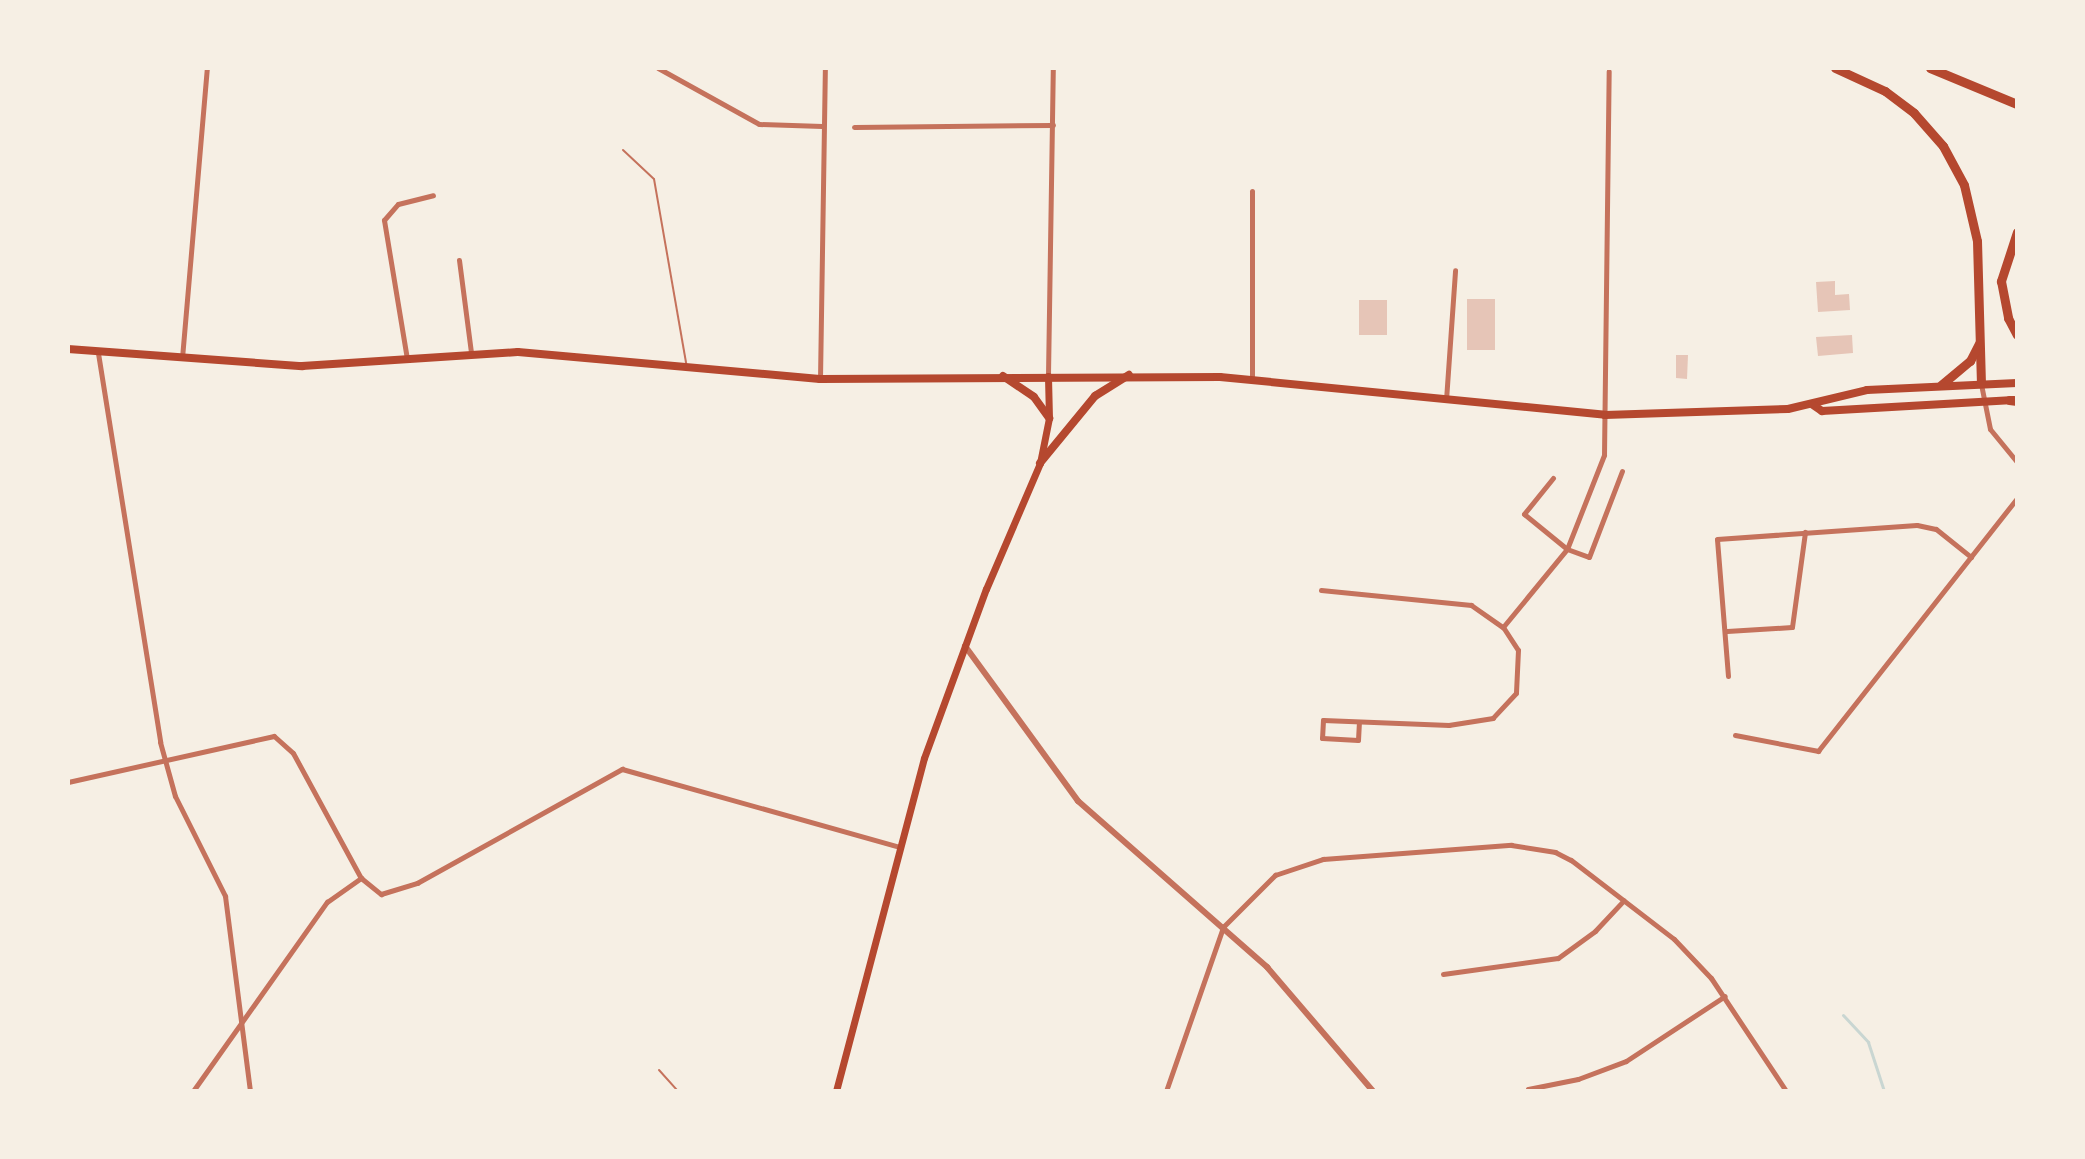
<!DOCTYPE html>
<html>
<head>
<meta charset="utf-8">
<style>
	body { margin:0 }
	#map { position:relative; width:2085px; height:1159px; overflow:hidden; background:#f6efe4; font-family:"Golos Text",sans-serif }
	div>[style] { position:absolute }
	.stream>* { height:3px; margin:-1.5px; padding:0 1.5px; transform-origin:1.5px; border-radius:1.5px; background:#c9d6d2 }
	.building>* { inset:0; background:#e6c5b7 }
	.service>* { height:2px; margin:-1px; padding:0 1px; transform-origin:1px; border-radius:1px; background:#c5725c }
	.minor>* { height:5px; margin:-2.5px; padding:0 2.5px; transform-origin:2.5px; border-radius:2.5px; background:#c5725c }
	.tertiary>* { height:6px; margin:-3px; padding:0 3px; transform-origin:3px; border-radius:3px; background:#c5725c }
	.secondary>* { height:7px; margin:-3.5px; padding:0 3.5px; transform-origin:3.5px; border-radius:3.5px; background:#b5482f }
	.primary>* { height:8px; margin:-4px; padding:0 4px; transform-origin:4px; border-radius:4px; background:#b5482f }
	.motorway>* { height:9px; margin:-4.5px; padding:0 4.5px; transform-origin:4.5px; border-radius:4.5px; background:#b5482f }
	span { translate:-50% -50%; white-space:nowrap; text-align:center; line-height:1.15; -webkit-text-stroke:6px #f6efe4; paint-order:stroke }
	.frame { position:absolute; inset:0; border:70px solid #f6efe4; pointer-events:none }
</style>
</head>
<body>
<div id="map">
	<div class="stream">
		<i style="left:1843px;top:1015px;width:37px;rotate:47deg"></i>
		<i style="left:1868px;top:1042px;width:52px;rotate:71.9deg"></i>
	</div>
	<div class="building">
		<i style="clip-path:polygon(1835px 281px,1835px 295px,1849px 294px,1850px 310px,1818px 312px,1816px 282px)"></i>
		<i style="clip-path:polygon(1467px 299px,1495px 299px,1495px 350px,1467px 350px)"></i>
		<i style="clip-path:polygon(1359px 300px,1387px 300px,1387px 335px,1359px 335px)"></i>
		<i style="clip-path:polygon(1852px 335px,1853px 353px,1818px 356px,1816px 337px)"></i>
		<i style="clip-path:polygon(1676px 355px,1688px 355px,1687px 379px,1676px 378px)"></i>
	</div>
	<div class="service">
		<i style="left:623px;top:150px;width:42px;rotate:43.1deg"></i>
		<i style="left:654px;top:179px;width:187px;rotate:80.1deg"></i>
		<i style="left:659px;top:1070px;width:28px;rotate:48deg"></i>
	</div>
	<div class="minor">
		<i style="left:658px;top:68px;width:115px;rotate:29deg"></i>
		<i style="left:759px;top:124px;width:63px;rotate:1.8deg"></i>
		<i style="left:854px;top:127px;width:199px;rotate:-0.6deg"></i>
		<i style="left:1252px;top:191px;width:188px;rotate:90deg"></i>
		<i style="left:459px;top:260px;width:93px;rotate:82.6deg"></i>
		<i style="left:98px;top:353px;width:394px;rotate:80.9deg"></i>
		<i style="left:160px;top:742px;width:56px;rotate:74.5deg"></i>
		<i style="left:175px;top:796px;width:112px;rotate:63.4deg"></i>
		<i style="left:225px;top:896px;width:197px;rotate:82.7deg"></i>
		<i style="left:182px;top:358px;width:291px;rotate:-85.1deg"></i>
		<i style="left:407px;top:359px;width:141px;rotate:-99.4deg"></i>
		<i style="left:384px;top:220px;width:21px;rotate:-49deg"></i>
		<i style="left:398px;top:204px;width:36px;rotate:-14deg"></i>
		<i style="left:1048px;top:375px;width:307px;rotate:-89.1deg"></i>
		<i style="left:820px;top:379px;width:311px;rotate:-89.1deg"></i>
		<i style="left:1981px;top:384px;width:46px;rotate:78.7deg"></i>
		<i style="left:1990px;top:429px;width:43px;rotate:50.7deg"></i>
		<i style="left:1446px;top:400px;width:130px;rotate:-86deg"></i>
		<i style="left:1553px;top:478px;width:46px;rotate:128.9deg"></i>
		<i style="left:1524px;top:514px;width:55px;rotate:39.1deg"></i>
		<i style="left:1567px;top:549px;width:23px;rotate:20deg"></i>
		<i style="left:1589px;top:557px;width:92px;rotate:-69deg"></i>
		<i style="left:1321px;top:590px;width:151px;rotate:5.7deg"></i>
		<i style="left:1471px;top:605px;width:39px;rotate:35deg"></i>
		<i style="left:1503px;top:627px;width:27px;rotate:57deg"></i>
		<i style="left:1518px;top:650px;width:43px;rotate:92.7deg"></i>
		<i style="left:1516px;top:693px;width:34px;rotate:133deg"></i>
		<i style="left:1493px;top:718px;width:45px;rotate:171deg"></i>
		<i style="left:1449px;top:725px;width:126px;rotate:-177.7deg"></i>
		<i style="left:1323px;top:720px;width:18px;rotate:93deg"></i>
		<i style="left:1322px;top:738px;width:36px;rotate:3deg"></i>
		<i style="left:1358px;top:740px;width:17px;rotate:-87deg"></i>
		<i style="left:1503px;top:627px;width:101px;rotate:-50.6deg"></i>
		<i style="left:1567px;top:549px;width:101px;rotate:-68.5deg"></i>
		<i style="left:1604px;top:455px;width:384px;rotate:-89.3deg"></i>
		<i style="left:1727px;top:631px;width:65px;rotate:-3.5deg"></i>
		<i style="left:1792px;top:627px;width:96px;rotate:-82.2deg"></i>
		<i style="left:1728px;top:676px;width:137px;rotate:-94.6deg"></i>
		<i style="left:1717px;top:539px;width:200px;rotate:-4deg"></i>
		<i style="left:1917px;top:525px;width:19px;rotate:12deg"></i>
		<i style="left:1936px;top:529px;width:45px;rotate:38.7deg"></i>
		<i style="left:1735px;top:735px;width:85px;rotate:10.9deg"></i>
		<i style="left:1818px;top:751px;width:322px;rotate:-51.8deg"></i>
		<i style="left:68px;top:782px;width:211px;rotate:-12.6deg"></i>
		<i style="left:274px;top:736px;width:25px;rotate:42deg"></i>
		<i style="left:293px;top:753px;width:142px;rotate:61.5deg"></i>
		<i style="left:361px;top:878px;width:26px;rotate:39deg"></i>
		<i style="left:381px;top:894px;width:38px;rotate:-17deg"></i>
		<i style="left:417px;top:883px;width:235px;rotate:-29.1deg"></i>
		<i style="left:622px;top:769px;width:288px;rotate:15.7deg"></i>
		<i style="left:1443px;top:974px;width:116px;rotate:-7.9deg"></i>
		<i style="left:1558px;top:958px;width:46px;rotate:-36.1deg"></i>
		<i style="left:1595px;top:931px;width:42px;rotate:-46.9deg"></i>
		<i style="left:1528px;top:1089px;width:51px;rotate:-11.3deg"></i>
		<i style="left:1578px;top:1079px;width:51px;rotate:-20.6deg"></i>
		<i style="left:1626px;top:1061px;width:118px;rotate:-33.3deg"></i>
		<i style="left:193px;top:1091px;width:232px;rotate:-54.7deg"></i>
		<i style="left:327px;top:902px;width:42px;rotate:-35.2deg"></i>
		<i style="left:1166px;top:1091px;width:174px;rotate:-70.8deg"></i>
		<i style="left:1223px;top:927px;width:74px;rotate:-45deg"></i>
		<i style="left:1275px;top:875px;width:51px;rotate:-18.4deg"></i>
		<i style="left:1323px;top:859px;width:189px;rotate:-4.3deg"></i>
		<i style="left:1511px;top:845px;width:45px;rotate:9deg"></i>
		<i style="left:1555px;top:852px;width:18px;rotate:27deg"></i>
		<i style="left:1571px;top:860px;width:130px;rotate:37.5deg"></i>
		<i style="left:1674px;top:939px;width:54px;rotate:46.5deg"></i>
		<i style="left:1711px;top:978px;width:136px;rotate:56.4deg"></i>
	</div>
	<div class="tertiary">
		<i style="left:965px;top:646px;width:192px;rotate:53.9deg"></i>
		<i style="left:1078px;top:801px;width:252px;rotate:41.3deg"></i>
		<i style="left:1267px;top:967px;width:163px;rotate:49.5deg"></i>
	</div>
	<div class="secondary">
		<i style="left:836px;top:1091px;width:344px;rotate:-75.2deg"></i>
		<i style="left:924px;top:758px;width:180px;rotate:-69.9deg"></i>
		<i style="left:986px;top:589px;width:137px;rotate:-66.8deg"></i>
		<i style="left:1040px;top:463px;width:46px;rotate:-78.7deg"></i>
		<i style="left:1049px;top:418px;width:42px;rotate:-91.4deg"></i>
	</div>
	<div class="primary">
		<i style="left:68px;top:349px;width:235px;rotate:4.2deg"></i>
		<i style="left:302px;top:366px;width:216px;rotate:-3.7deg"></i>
		<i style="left:518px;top:352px;width:303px;rotate:5.1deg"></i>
		<i style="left:820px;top:379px;width:400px;rotate:-0.3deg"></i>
		<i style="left:1220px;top:377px;width:387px;rotate:5.6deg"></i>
		<i style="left:1605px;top:415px;width:183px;rotate:-1.9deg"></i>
		<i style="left:1788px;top:409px;width:81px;rotate:-13.5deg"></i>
		<i style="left:1867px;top:390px;width:150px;rotate:-2.7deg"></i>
		<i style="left:1003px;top:376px;width:37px;rotate:34deg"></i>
		<i style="left:1034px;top:397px;width:26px;rotate:54deg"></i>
		<i style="left:1813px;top:405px;width:11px;rotate:34deg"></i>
		<i style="left:1822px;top:411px;width:192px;rotate:-3.3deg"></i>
		<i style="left:1040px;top:463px;width:87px;rotate:-50.6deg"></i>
		<i style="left:1095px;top:396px;width:40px;rotate:-32deg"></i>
	</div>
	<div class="motorway">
		<i style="left:1835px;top:68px;width:55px;rotate:24.7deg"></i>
		<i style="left:1885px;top:91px;width:36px;rotate:37deg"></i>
		<i style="left:1914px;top:113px;width:44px;rotate:48.7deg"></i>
		<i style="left:1943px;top:146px;width:44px;rotate:61.7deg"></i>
		<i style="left:1964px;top:185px;width:57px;rotate:76.9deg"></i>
		<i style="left:1977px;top:241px;width:142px;rotate:88.4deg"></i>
		<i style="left:1930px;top:68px;width:94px;rotate:22.5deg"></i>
		<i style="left:2017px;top:232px;width:52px;rotate:108.1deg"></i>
		<i style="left:2001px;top:281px;width:38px;rotate:79deg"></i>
		<i style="left:2008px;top:318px;width:19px;rotate:62deg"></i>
		<i style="left:1941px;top:385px;width:38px;rotate:-40deg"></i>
		<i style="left:1970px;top:361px;width:20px;rotate:-63deg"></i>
		<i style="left:2009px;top:400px;width:8px;rotate:7deg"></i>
	</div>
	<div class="frame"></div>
</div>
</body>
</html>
